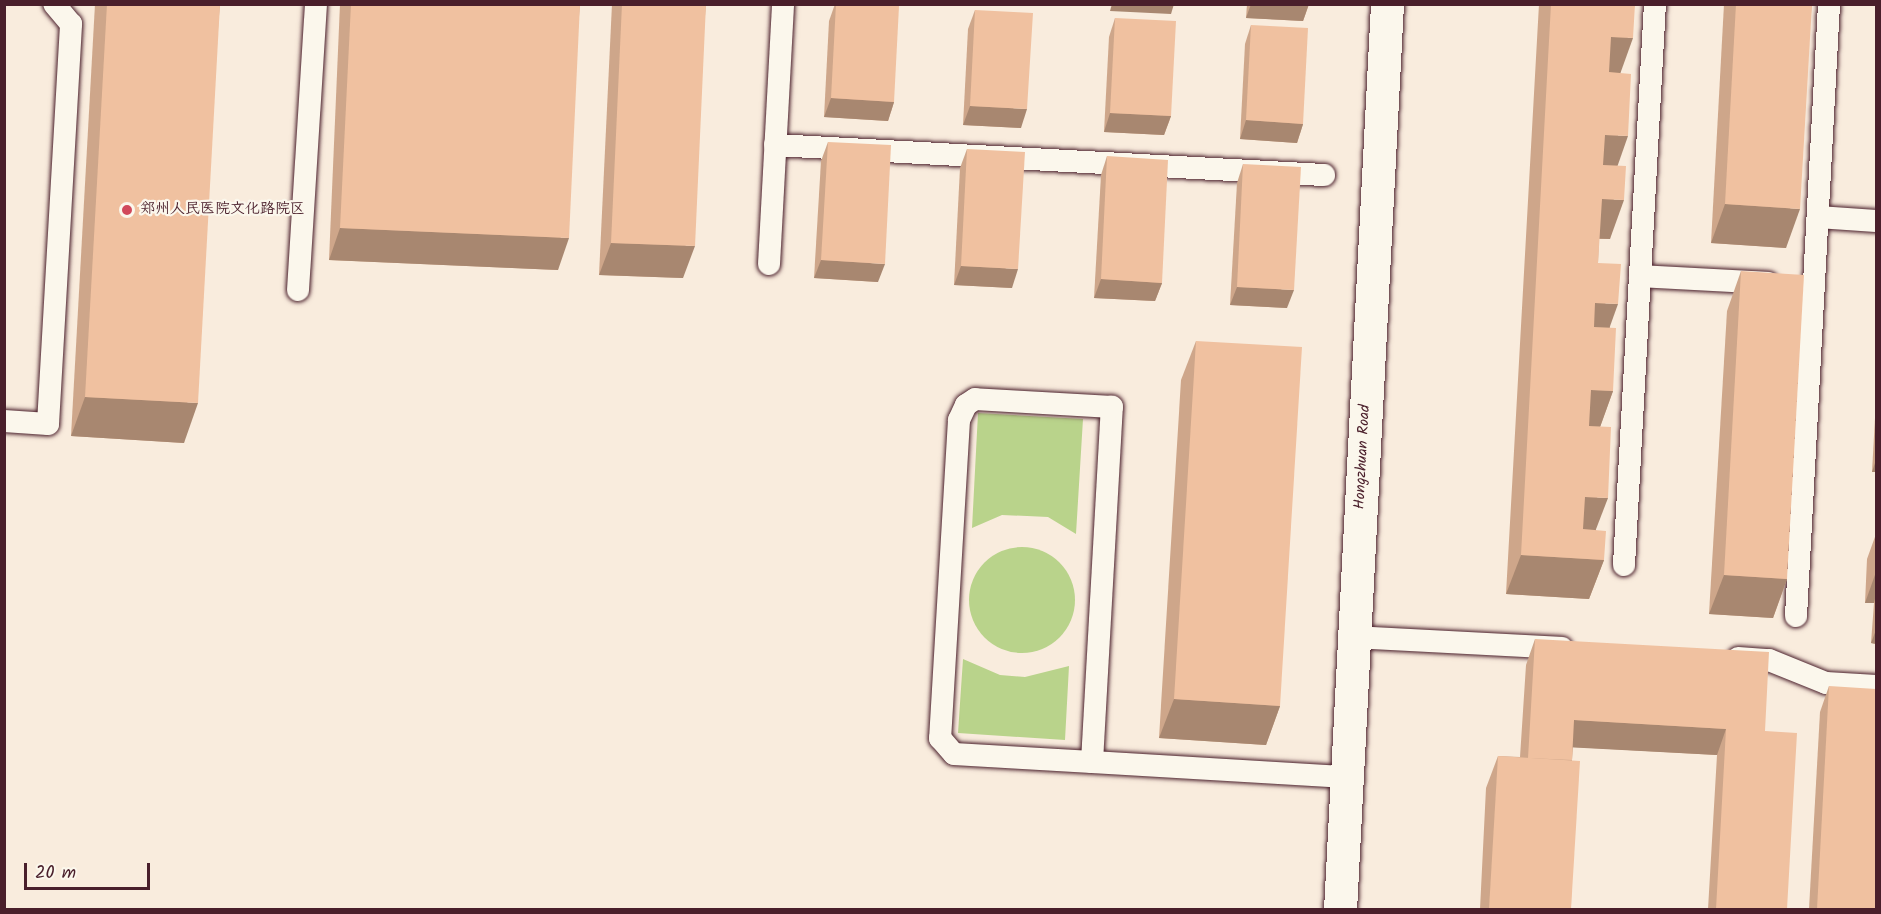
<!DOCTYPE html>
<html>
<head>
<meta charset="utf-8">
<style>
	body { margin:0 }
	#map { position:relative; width:1881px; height:914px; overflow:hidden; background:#f9ecdd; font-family:Kalam,"LXGW WenKai TC",sans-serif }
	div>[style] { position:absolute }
	.green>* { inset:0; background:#b9d38b }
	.round { border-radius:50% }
	.roads { filter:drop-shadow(0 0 2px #4a1f2b) drop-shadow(0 0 2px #4a1f2b) }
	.lane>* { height:22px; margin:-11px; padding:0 11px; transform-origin:11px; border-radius:11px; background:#fbf7ec }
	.secondary>* { height:33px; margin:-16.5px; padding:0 16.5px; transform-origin:16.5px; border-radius:16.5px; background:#fbf7ec }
	.wall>* { inset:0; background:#cea68a }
	.shaded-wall>* { inset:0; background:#a88770 }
	.building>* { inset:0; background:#f0c1a0 }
	.dots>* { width:16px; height:16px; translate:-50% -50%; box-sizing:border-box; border:3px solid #fbf7ec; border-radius:50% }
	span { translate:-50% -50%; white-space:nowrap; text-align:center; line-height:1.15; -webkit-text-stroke:4.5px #fbf7ec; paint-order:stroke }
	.poi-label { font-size:15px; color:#4a1f2b }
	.left { translate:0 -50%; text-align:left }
	.street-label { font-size:15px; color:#4a1f2b }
	.frame { position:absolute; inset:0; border:6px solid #4a1f2b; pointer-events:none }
	.scale { position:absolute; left:24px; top:863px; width:126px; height:27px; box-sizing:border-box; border:3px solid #4a1f2b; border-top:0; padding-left:8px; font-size:18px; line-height:21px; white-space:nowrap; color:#4a1f2b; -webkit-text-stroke:4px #fbf7ec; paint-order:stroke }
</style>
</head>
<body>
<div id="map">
	<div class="green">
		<i style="clip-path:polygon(978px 413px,1083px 419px,1076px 534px,1048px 517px,1027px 516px,1002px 515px,972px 528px)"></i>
		<i class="round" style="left:969px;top:547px;width:106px;height:106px"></i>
		<i style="clip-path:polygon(963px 659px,1000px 675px,1025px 677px,1069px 666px,1065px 740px,958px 733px)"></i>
	</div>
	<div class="roads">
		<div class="lane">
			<i style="left:775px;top:145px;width:550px;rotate:3.13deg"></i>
			<i style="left:1818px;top:217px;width:58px;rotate:3.9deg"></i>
			<i style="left:769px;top:264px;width:260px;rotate:-86.9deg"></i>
			<i style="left:1640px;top:276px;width:128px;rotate:3.1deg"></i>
			<i style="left:298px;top:290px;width:287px;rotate:-86.4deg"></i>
			<i style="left:4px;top:421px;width:44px;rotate:3.9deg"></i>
			<i style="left:48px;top:424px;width:401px;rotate:-86.7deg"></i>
			<i style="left:71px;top:24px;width:26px;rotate:-130deg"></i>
			<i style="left:1624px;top:565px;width:562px;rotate:-86.84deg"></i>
			<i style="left:1796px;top:616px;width:613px;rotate:-86.91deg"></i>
			<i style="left:1354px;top:637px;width:208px;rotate:3deg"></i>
			<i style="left:1738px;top:658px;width:31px;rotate:4deg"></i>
			<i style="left:1769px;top:660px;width:61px;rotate:22deg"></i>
			<i style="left:1826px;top:683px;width:50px;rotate:3.4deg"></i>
			<i style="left:1092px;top:762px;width:356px;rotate:-86.8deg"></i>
			<i style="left:1112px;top:407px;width:137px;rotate:-176.7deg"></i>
			<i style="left:975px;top:399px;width:11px;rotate:146deg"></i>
			<i style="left:966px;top:405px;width:17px;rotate:115deg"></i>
			<i style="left:959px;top:420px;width:319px;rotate:93.4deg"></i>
			<i style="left:940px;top:738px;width:21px;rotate:49deg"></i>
			<i style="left:954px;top:754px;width:138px;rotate:3.3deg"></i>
			<i style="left:1092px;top:762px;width:255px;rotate:3.4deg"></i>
		</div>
		<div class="secondary">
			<i style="left:1340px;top:910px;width:907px;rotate:-87.03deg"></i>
		</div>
	</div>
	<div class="wall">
		<i style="clip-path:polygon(95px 4px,220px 4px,184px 443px,71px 436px)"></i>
		<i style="clip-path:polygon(340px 4px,580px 4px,558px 270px,329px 260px)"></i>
		<i style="clip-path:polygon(612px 4px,706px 4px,683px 278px,599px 275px)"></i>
		<i style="clip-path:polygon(835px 4px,872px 4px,894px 102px,888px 121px,824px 117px,829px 21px)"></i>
		<i style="clip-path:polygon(1247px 4px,1309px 4px,1303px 21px,1246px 18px)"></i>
		<i style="clip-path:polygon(1539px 4px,1635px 4px,1620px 73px,1617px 166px,1610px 239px,1599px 239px,1598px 263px,1610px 328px,1613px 391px,1600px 427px,1596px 530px,1604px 560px,1589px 599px,1506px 594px)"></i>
		<i style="clip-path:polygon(1724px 4px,1812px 4px,1786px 248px,1711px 243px)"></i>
		<i style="clip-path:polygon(975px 10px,1021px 128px,963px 125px,968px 29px)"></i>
		<i style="clip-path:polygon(1115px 18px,1171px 116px,1164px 135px,1104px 132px,1109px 37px)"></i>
		<i style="clip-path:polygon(1251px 25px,1303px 124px,1297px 143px,1240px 139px,1245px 44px)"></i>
		<i style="clip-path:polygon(828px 142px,878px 282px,814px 278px,821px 161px)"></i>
		<i style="clip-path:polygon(967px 149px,1012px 288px,954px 285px,960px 168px)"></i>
		<i style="clip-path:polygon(1107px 156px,1162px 283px,1155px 301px,1094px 298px,1101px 175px)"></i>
		<i style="clip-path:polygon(1243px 164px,1287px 308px,1230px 305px,1237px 183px)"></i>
		<i style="clip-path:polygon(1741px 271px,1787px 579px,1773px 618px,1709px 614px,1727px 311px)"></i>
		<i style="clip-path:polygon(1196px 341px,1280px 706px,1266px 745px,1159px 738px,1181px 380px)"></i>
		<i style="clip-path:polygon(1876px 414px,1876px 472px,1872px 472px,1875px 418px)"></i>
		<i style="clip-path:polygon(1876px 534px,1876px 644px,1871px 643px,1874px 603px,1865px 603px,1867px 559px)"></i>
		<i style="clip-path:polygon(1535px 639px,1765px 731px,1787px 909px,1708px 909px,1717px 755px,1573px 747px,1572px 760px,1571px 909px,1480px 909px,1486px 788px,1498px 756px,1520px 757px,1526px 665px)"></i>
		<i style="clip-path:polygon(1829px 686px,1876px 909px,1809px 909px,1820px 712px)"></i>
	</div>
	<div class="shaded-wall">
		<i style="clip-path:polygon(991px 4px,1028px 4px,1027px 6px)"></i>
		<i style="clip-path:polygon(1112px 4px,1174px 4px,1171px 14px,1110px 11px)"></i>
		<i style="clip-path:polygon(1251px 4px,1309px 4px,1303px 21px,1246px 18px)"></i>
		<i style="clip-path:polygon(1611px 37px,1633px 38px,1619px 77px,1596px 76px)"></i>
		<i style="clip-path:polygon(831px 98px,894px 102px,888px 121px,824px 117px)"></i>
		<i style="clip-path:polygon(970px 106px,1027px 109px,1021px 128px,963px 125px)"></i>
		<i style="clip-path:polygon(1110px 113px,1171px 116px,1164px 135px,1104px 132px)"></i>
		<i style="clip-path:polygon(1246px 120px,1303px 124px,1297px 143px,1240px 139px)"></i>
		<i style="clip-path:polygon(1605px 135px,1628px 136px,1614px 176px,1591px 174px)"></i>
		<i style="clip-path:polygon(1602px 199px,1624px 200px,1610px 239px,1587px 238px)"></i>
		<i style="clip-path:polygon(1725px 204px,1800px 209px,1786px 248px,1711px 243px)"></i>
		<i style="clip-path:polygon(340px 228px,569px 238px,558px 270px,329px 260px)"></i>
		<i style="clip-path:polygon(611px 243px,695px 246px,683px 278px,599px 275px)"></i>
		<i style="clip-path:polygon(821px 260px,885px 264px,878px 282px,814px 278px)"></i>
		<i style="clip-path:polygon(961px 266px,1018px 269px,1012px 288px,954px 285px)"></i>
		<i style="clip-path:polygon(1101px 279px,1162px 283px,1155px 301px,1094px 298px)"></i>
		<i style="clip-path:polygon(1237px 287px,1294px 290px,1287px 308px,1230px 305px)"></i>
		<i style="clip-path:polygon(1595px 303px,1618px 304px,1604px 343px,1581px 342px)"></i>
		<i style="clip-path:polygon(1591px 390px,1613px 391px,1599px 430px,1577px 429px)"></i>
		<i style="clip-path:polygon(85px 397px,198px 403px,184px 443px,71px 436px)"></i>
		<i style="clip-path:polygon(1876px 460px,1876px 472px,1872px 472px)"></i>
		<i style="clip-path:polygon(1585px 497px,1608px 498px,1593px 537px,1571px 536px)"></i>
		<i style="clip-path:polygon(1521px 555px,1604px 560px,1589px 599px,1506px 594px)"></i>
		<i style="clip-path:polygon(1876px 572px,1876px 595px,1874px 603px,1865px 603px)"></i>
		<i style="clip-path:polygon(1724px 575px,1787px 579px,1773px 618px,1709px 614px)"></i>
		<i style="clip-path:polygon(1876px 630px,1876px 644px,1871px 643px)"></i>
		<i style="clip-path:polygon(1174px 699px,1280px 706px,1266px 745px,1159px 738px)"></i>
		<i style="clip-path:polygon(1574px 720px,1726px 729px,1717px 755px,1565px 747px)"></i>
	</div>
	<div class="building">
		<i style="clip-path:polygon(107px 4px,220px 4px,198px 403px,85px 397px)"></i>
		<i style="clip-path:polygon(351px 4px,580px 4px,569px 238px,340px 228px)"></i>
		<i style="clip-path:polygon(622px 4px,706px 4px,695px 246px,611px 243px)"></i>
		<i style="clip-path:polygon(836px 4px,872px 4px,899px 6px,894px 102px,831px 98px)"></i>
		<i style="clip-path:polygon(1551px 4px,1635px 4px,1633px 38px,1611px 37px,1609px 72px,1631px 74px,1628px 136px,1605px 135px,1603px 165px,1626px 166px,1624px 200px,1602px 199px,1598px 263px,1621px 264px,1618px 304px,1595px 303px,1594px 327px,1616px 328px,1613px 391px,1591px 390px,1589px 426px,1611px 427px,1608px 498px,1585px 497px,1583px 529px,1606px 531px,1604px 560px,1521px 555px)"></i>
		<i style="clip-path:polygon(1736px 4px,1812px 4px,1800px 209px,1725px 204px)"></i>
		<i style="clip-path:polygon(975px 10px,1033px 13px,1027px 109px,970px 106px)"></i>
		<i style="clip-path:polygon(1115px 18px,1176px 21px,1171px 116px,1110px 113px)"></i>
		<i style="clip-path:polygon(1251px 25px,1308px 28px,1303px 124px,1246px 120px)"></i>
		<i style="clip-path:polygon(828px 142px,891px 145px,885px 264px,821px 260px)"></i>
		<i style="clip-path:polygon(967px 149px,1025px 152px,1018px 269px,961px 266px)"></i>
		<i style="clip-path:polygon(1107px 156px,1168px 160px,1162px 283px,1101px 279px)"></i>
		<i style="clip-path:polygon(1243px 164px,1301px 167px,1294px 290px,1237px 287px)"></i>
		<i style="clip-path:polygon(1741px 271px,1804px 275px,1787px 579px,1724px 575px)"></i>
		<i style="clip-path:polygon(1196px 341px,1302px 347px,1280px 706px,1174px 699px)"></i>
		<i style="clip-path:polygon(1535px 639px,1769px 652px,1765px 731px,1797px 733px,1787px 909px,1716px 909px,1726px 729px,1574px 720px,1572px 760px,1528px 758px)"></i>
		<i style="clip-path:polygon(1829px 686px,1876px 689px,1876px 909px,1817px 909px)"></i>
		<i style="clip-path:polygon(1498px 756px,1580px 761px,1571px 909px,1489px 909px)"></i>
	</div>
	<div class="dots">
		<i style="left:127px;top:210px;background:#d1495b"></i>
	</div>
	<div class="poi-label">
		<span class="left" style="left:140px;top:210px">郑州人民医院文化路院区</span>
	</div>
	<div class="street-label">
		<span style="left:1363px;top:457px;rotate:-87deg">Hongzhuan Road</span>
	</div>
	<div class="frame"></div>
	<div class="scale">20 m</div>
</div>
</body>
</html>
